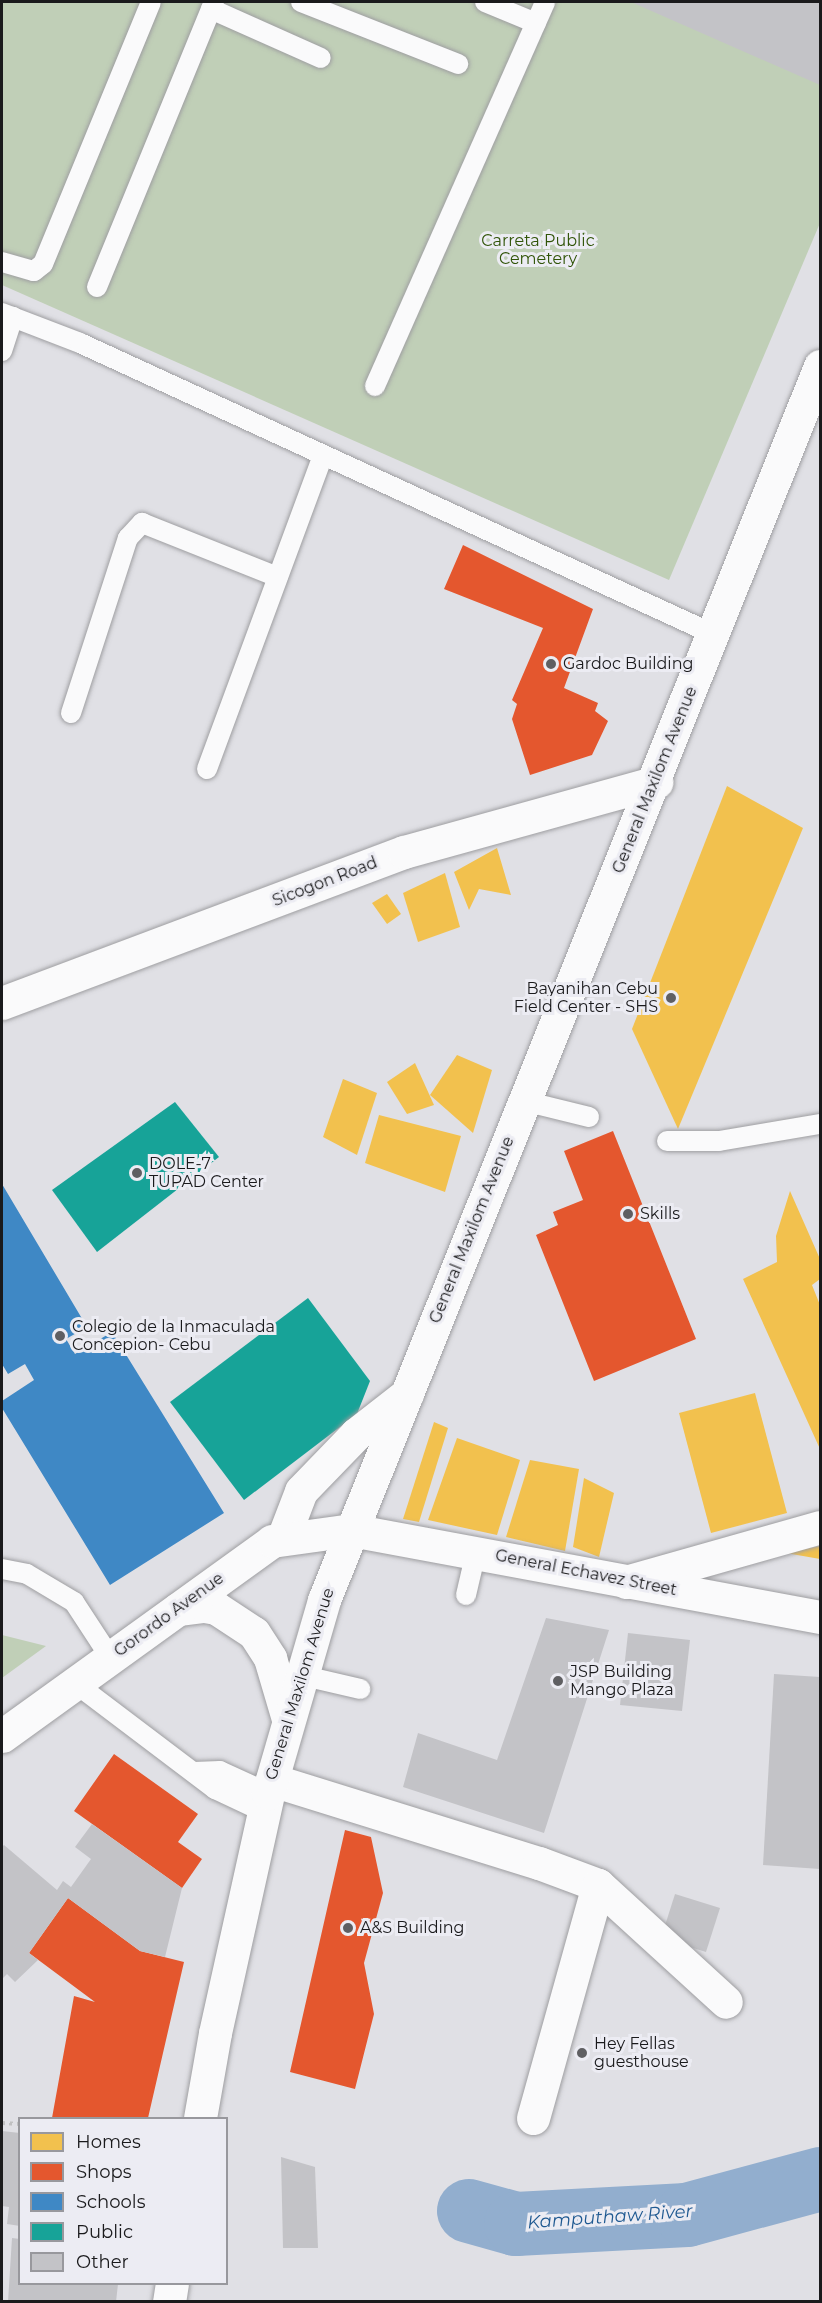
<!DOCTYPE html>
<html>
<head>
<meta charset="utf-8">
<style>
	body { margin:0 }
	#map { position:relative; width:822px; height:2303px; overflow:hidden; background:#e0e0e5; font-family:Montserrat,sans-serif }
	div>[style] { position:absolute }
	.green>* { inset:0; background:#c0cfb7 }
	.homes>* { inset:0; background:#f2c14e }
	.shops>* { inset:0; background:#e4572e }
	.schools>* { inset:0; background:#3f88c5 }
	.public>* { inset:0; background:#17a398 }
	.river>* { height:64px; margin:-32px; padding:0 32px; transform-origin:32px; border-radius:32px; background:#92aece }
	.building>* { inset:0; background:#c3c3c7 }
	.path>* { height:4px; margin-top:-2px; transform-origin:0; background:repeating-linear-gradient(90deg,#c0c0c1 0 3px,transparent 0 7.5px) }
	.roads { filter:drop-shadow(0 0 2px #9e9ea1) drop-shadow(0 0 2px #9e9ea1) }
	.service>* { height:20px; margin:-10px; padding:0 10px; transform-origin:10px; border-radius:10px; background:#fafafb }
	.minor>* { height:33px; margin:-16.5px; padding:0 16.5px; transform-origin:16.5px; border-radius:16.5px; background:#fafafb }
	.tertiary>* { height:33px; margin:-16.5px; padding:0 16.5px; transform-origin:16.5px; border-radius:16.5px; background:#fafafb }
	.secondary>* { height:33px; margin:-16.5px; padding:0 16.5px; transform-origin:16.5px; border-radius:16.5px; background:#fafafb }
	.dots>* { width:16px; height:16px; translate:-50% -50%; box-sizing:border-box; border:3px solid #ececf3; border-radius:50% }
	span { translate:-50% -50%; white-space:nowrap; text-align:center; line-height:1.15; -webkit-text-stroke:6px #ececf3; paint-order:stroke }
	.park-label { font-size:16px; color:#305407 }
	.poi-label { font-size:16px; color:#1a1a1c }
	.left { translate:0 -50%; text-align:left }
	.right { translate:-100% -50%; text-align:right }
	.street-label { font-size:16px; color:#1a1a1c }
	.water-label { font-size:18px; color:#1f5991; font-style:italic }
	.frame { position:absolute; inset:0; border:3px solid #1a1a1c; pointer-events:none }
	.legend { position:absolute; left:18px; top:2117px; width:210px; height:168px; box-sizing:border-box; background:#ececf3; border:2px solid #98989d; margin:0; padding:8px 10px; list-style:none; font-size:18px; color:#1a1a1c }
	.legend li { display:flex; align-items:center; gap:12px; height:30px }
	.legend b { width:30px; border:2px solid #98989d }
</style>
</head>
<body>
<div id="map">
	<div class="green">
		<i style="clip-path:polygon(2px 2px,820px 2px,820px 223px,669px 580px,2px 285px)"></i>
		<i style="clip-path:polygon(2px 1635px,46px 1646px,2px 1678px)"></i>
	</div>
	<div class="homes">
		<i style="clip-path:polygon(727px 786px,803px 828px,678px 1129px,632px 1029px)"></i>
		<i style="clip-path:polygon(497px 848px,511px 895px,479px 889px,469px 910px,454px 872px)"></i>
		<i style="clip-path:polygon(445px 873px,460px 927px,418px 942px,403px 893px)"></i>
		<i style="clip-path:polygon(387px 894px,401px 914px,387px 924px,372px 903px)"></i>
		<i style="clip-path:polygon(457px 1055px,492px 1070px,473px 1133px,430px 1095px)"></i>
		<i style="clip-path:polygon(415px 1063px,434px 1105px,407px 1114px,387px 1082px)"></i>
		<i style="clip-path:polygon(343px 1079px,377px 1093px,357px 1155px,323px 1137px)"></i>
		<i style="clip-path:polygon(379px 1115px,461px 1136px,445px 1192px,365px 1163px)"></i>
		<i style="clip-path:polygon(790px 1191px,820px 1259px,820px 1279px,812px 1285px,820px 1305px,820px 1449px,743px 1279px,777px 1262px,776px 1236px)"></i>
		<i style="clip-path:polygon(755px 1393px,787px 1513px,711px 1533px,679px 1413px)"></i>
		<i style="clip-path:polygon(434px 1422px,448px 1428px,419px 1522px,403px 1519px)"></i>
		<i style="clip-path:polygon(457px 1438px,520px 1460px,497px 1535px,428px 1520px)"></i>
		<i style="clip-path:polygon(530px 1460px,579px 1469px,565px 1551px,506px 1537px)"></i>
		<i style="clip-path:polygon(584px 1478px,614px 1493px,599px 1557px,573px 1547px)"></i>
		<i style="clip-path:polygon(820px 1546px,820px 1559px,786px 1553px)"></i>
	</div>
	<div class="shops">
		<i style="clip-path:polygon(463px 545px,593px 609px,564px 688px,598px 703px,595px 711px,608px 721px,592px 755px,530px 775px,512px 719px,517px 704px,512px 700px,543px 628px,444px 589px)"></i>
		<i style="clip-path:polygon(613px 1131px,696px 1339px,594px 1381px,536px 1235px,558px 1225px,553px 1212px,583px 1200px,564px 1151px)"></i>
		<i style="clip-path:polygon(114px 1754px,198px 1814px,178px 1842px,202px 1859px,182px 1888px,74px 1811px)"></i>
		<i style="clip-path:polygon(345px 1830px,371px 1837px,383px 1893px,364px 1963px,374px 2014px,355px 2089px,290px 2072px)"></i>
		<i style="clip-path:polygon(68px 1898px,140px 1951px,184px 1962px,148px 2118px,52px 2118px,74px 1996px,95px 2002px,29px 1953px)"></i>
	</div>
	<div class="schools">
		<i style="clip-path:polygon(2px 1184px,87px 1327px,66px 1339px,75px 1354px,112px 1332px,224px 1513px,110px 1585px,2px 1408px,2px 1401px,34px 1380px,25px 1364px,8px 1374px,2px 1364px)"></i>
	</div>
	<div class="public">
		<i style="clip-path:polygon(175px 1102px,219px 1157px,97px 1252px,52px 1190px)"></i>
		<i style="clip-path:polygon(308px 1298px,370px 1381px,357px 1414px,244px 1500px,170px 1402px)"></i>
	</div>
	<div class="river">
		<i style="left:469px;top:2211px;width:49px;rotate:15.5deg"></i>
		<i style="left:516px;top:2224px;width:171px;rotate:-3deg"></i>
		<i style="left:687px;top:2215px;width:138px;rotate:-15.1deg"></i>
	</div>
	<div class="building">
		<i style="clip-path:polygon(631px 2px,820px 2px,820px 85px)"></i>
		<i style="clip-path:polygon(546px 1618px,609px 1630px,544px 1833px,403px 1787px,418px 1733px,497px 1760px)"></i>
		<i style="clip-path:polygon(628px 1633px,690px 1640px,682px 1711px,620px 1705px)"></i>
		<i style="clip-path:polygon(774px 1674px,820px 1677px,820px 1869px,763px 1865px)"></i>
		<i style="clip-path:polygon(92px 1824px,182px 1888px,165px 1957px,140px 1951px,68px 1898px,29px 1953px,38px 1960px,15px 1982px,7px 1974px,2px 1979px,2px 1847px,4px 1845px,57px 1890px,63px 1881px,71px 1887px,91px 1859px,75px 1847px)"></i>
		<i style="clip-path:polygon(675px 1894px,720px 1908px,706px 1952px,661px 1938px)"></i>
		<i style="clip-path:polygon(2px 2131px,20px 2133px,20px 2226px,7px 2224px,9px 2207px,2px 2206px)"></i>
		<i style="clip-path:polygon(281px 2157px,315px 2167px,318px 2248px,283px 2248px)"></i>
		<i style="clip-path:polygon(12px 2238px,20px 2239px,20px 2284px,118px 2284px,116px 2302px,8px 2302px)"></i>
	</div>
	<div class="path">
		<i style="left:2px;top:2123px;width:18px;rotate:3deg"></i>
	</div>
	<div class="roads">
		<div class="service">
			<i style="left:301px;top:2px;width:169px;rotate:21.5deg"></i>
			<i style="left:485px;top:2px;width:55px;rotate:22.4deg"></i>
			<i style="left:211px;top:9px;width:120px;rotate:24deg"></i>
			<i style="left:2px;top:262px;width:33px;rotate:16deg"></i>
			<i style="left:34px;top:271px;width:11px;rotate:-38deg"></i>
			<i style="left:43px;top:264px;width:283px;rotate:-67.6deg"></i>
			<i style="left:97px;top:287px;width:308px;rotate:-67.7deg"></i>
			<i style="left:2px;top:313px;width:84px;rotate:21deg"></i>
			<i style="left:80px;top:343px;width:697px;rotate:24.69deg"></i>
			<i style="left:2px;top:351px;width:36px;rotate:-72deg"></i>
			<i style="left:375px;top:386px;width:420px;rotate:-66.1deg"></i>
			<i style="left:71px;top:713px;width:184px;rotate:-72deg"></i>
			<i style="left:128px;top:538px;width:21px;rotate:-47deg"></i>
			<i style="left:142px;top:523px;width:146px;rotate:21.7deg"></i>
			<i style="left:207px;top:769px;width:335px;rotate:-69.7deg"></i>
			<i style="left:524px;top:1101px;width:67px;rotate:13.8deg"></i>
			<i style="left:667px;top:1141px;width:52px"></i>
			<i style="left:719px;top:1141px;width:102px;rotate:-9.6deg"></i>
			<i style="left:2px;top:1569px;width:25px;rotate:11deg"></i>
			<i style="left:27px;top:1574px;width:55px;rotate:30.8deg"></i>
			<i style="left:74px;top:1602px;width:66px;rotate:56.8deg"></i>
			<i style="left:466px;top:1595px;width:44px;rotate:-76.9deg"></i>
			<i style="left:300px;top:1675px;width:62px;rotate:13.1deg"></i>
			<i style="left:75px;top:1683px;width:176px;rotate:37.1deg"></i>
			<i style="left:215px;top:1789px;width:54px;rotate:25.1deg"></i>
			<i style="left:194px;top:1772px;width:26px;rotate:-2deg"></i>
			<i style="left:220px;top:1771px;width:53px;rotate:24.6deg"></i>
		</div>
		<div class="minor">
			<i style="left:2px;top:1003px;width:429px;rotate:-20.6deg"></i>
			<i style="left:404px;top:852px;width:262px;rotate:-15.5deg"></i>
			<i style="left:626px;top:1582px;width:202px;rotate:-15.8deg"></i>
			<i style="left:272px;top:1780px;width:280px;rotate:17.3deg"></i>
			<i style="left:539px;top:1863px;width:63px;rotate:20.4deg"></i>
			<i style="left:598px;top:1885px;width:173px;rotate:42.4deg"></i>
			<i style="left:533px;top:2118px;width:242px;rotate:-74.4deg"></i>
		</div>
		<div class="tertiary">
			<i style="left:351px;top:1530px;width:477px;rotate:10.5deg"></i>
		</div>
		<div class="secondary">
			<i style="left:283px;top:1538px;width:50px;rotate:-69deg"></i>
			<i style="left:301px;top:1491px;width:79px;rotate:-46deg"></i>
			<i style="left:356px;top:1434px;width:65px;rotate:-38.1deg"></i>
			<i style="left:178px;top:1609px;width:26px;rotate:-7deg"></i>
			<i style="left:204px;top:1606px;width:12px;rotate:9deg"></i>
			<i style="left:216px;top:1608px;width:45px;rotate:33.3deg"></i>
			<i style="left:254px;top:1633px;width:30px;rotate:57deg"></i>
			<i style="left:270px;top:1658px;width:64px;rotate:73.6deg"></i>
			<i style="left:2px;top:1736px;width:333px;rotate:-35.8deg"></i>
			<i style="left:272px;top:1541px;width:80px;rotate:-7.9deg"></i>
			<i style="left:200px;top:2118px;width:86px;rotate:-80deg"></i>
			<i style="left:215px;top:2033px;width:246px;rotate:-77.5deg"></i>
			<i style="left:268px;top:1793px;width:201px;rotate:-73.8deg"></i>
			<i style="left:324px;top:1600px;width:1330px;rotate:-68.1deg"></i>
			<i style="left:169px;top:2302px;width:18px;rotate:-81deg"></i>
		</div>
	</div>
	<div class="dots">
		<i style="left:551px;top:664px;background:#5f5f62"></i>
		<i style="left:671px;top:998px;background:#5f5f62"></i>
		<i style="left:137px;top:1173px;background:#5f5f62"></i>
		<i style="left:628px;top:1214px;background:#5f5f62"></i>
		<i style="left:60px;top:1336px;background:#5f5f62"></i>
		<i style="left:558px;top:1681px;background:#5f5f62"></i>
		<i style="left:348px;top:1928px;background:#5f5f62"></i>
		<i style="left:582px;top:2053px;background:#5f5f62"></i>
	</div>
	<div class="park-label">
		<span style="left:538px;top:250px">Carreta Public<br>Cemetery</span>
	</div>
	<div class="poi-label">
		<span class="left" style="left:563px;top:664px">Gardoc Building</span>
		<span class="right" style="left:658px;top:998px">Bayanihan Cebu<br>Field Center - SHS</span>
		<span class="left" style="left:149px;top:1173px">DOLE-7<br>TUPAD Center</span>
		<span class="left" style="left:640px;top:1214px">Skills</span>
		<span class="left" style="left:72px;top:1336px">Colegio de la Inmaculada<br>Concepion- Cebu</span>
		<span class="left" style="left:570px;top:1681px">JSP Building<br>Mango Plaza</span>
		<span class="left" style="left:360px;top:1928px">A&amp;S Building</span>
		<span class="left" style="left:594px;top:2053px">Hey Fellas<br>guesthouse</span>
	</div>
	<div class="street-label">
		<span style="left:655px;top:780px;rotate:-68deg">General Maxilom Avenue</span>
		<span style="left:325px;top:882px;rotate:-21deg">Sicogon Road</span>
		<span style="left:472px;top:1230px;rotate:-68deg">General Maxilom Avenue</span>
		<span style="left:586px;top:1573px;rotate:11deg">General Echavez Street</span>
		<span style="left:169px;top:1615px;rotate:-36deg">Gorordo Avenue</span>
		<span style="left:300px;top:1684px;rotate:-73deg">General Maxilom Avenue</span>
	</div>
	<div class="water-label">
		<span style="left:610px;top:2217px;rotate:-4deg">Kamputhaw River</span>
	</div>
	<div class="frame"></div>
	<ul class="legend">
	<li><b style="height:16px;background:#f2c14e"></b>Homes</li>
	<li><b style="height:16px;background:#e4572e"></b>Shops</li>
	<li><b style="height:16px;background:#3f88c5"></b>Schools</li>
	<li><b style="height:16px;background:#17a398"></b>Public</li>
	<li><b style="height:16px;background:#c3c3c7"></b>Other</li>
	</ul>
</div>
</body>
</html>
